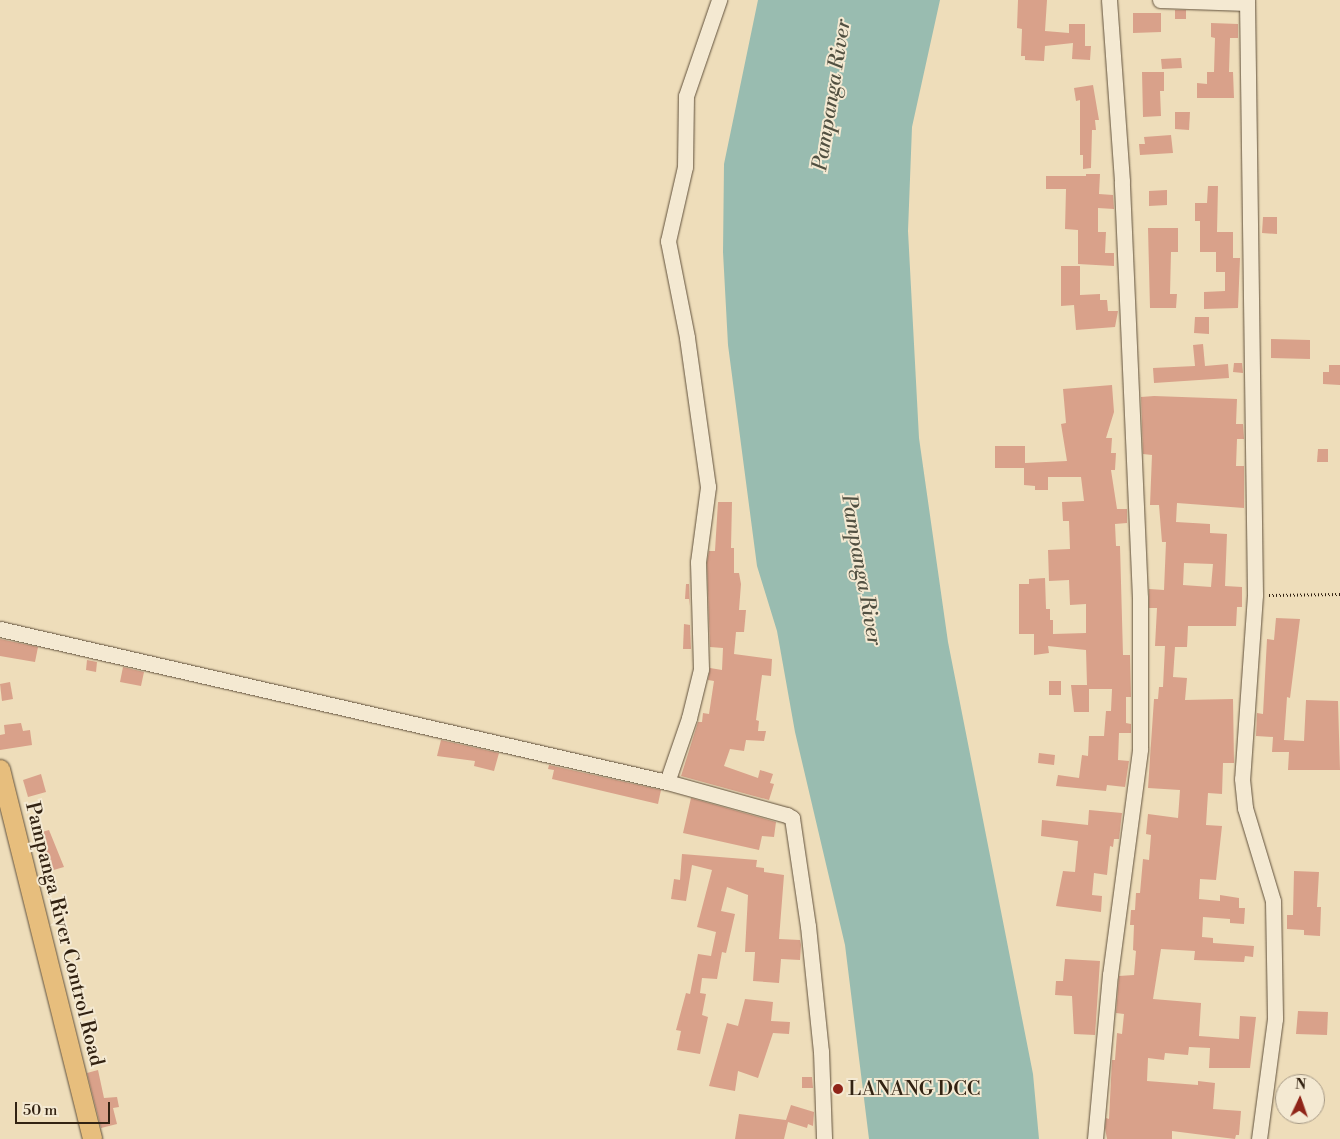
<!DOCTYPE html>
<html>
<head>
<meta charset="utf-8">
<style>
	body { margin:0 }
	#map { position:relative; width:1340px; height:1139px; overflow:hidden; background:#eeddba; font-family:"Libre Bodoni",serif }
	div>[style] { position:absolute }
	.water>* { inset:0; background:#99bcb0 }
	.building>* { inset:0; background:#d9a18a }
	.path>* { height:2.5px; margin-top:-1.25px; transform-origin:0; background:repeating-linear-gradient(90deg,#322212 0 1px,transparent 0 3.5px) }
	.roads { filter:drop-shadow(0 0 1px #61513c) drop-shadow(0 0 1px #61513c) }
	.minor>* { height:15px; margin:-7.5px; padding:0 7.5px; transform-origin:7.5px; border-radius:7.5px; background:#f4e9d2 }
	.major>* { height:19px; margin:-9.5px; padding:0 9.5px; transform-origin:9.5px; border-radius:9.5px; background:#e7be7d }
	.dots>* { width:14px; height:14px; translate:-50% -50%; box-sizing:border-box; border:2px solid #f4e9d2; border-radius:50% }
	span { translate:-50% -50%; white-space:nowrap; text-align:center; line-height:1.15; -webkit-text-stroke:4px #f4e9d2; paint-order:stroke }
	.street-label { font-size:20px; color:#322212 }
	.poi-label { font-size:20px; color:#322212 }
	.left { translate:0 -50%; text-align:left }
	.water-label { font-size:21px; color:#515041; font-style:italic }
	.north { position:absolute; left:1275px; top:1074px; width:50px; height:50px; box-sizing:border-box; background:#f4e9d2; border:1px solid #a69985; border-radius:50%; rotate:3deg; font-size:14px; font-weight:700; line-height:20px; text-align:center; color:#322212 }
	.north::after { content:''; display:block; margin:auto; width:18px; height:22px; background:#8f2418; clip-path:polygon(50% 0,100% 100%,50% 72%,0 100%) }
	.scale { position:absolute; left:15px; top:1102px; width:95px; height:22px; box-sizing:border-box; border:2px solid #322212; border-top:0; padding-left:6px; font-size:15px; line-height:18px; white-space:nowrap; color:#322212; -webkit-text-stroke:4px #f4e9d2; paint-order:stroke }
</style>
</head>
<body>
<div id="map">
	<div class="water">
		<i style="clip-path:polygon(758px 0,940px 0,912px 127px,908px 231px,919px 438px,948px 642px,1033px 1074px,1039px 1139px,869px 1139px,845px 945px,795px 732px,777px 631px,757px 566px,728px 345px,723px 252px,724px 164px)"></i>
	</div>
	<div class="building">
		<i style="clip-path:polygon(1018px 0,1047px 0,1045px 31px,1069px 33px,1069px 24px,1085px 24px,1085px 46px,1091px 46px,1090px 60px,1072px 59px,1073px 43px,1045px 46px,1044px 61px,1025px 60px,1025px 56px,1021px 56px,1022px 29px,1017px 28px)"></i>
		<i style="clip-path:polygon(1175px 10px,1186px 10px,1186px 19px,1175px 19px)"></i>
		<i style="clip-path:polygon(1133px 13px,1161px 13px,1161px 32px,1133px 33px)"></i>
		<i style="clip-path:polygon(1211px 23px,1238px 24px,1238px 38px,1230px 38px,1229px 72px,1233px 72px,1234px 98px,1197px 98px,1197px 83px,1207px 84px,1207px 72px,1214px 72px,1215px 38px,1211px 37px)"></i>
		<i style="clip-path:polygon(1181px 58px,1182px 68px,1162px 69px,1161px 59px)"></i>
		<i style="clip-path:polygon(1142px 72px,1164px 72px,1164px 91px,1160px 91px,1161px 116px,1143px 117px)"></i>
		<i style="clip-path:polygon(1093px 85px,1099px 120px,1095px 120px,1096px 130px,1092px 130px,1091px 168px,1083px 169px,1083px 155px,1080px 155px,1080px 100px,1076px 101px,1074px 88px)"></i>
		<i style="clip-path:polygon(1175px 112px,1190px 112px,1189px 130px,1175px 129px)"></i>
		<i style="clip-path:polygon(1171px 135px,1173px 153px,1140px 155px,1139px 144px,1145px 144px,1144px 137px)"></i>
		<i style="clip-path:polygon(1086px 174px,1100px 174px,1099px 194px,1113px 195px,1114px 209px,1098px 208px,1098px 232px,1106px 232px,1105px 253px,1114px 253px,1114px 266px,1078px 264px,1078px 230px,1065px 229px,1066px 189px,1046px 189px,1046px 176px,1086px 176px)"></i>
		<i style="clip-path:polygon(1208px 186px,1218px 186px,1217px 232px,1233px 232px,1233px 258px,1240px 258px,1238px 308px,1204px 309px,1204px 292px,1225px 291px,1225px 272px,1216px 272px,1216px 252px,1200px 252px,1200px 221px,1195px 221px,1195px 203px,1207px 203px)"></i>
		<i style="clip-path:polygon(1167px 190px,1167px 205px,1149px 206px,1149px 191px)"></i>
		<i style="clip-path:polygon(1263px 217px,1277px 217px,1277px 234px,1262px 233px)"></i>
		<i style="clip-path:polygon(1148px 228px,1178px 228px,1178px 252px,1171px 252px,1170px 294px,1177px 294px,1176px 308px,1150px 308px)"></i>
		<i style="clip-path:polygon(1061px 266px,1080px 266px,1080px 295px,1100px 294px,1100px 300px,1107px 300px,1108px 311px,1118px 311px,1115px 327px,1076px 330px,1074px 305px,1061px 306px)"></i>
		<i style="clip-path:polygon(1195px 317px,1209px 317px,1209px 334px,1194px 333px)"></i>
		<i style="clip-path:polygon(1271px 339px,1310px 340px,1310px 359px,1271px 358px)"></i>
		<i style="clip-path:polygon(1203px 344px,1205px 366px,1228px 364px,1229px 378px,1154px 383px,1153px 368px,1195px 366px,1193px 345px)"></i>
		<i style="clip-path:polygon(1234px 363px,1242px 363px,1243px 373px,1233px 372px)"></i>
		<i style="clip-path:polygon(1329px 365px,1340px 365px,1340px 385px,1323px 384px,1323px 372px,1329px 372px)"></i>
		<i style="clip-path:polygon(1112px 385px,1114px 412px,1106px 438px,1112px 438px,1111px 453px,1116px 453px,1115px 470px,1111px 470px,1117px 509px,1127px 509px,1127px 523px,1115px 524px,1116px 546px,1120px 546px,1123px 655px,1130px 655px,1131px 697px,1126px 697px,1126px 723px,1131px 724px,1131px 733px,1119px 733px,1118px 760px,1129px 761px,1125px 787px,1107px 785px,1106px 791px,1056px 786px,1058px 775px,1079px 778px,1082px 755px,1088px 756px,1089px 736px,1104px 736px,1106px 711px,1111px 711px,1112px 689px,1089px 689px,1089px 712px,1074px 712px,1071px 685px,1087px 685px,1086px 650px,1048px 646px,1049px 653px,1034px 655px,1034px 634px,1019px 634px,1019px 584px,1029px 584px,1029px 579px,1045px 578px,1046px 609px,1050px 609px,1050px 620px,1053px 620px,1053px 634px,1086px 633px,1086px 604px,1070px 605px,1069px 580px,1049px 581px,1048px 550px,1070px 549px,1069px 521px,1063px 521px,1062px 502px,1084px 501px,1081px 477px,1048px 477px,1048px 490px,1035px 490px,1035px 486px,1024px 485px,1024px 468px,995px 468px,995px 446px,1025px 446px,1025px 463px,1067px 461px,1061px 424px,1066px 423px,1063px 389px)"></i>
		<i style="clip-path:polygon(evenodd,1154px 396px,1237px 399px,1236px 424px,1243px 424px,1244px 439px,1237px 439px,1236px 466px,1244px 466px,1244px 508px,1177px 503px,1176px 522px,1210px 524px,1210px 533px,1227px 534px,1225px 586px,1242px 587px,1242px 607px,1237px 607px,1236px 626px,1188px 626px,1187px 647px,1175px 647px,1173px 677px,1187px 678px,1185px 700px,1233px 699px,1234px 763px,1223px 763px,1222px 794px,1208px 793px,1206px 825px,1222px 826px,1216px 880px,1200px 879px,1199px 899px,1220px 901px,1220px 895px,1239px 898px,1239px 908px,1245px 908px,1244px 924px,1230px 923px,1230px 919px,1203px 917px,1202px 937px,1213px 938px,1213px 943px,1254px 946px,1253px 957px,1245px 956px,1244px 962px,1194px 960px,1195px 951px,1161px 949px,1153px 999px,1201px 1003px,1199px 1036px,1239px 1039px,1240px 1016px,1256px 1017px,1250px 1068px,1209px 1068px,1210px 1048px,1189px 1047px,1188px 1055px,1165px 1053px,1164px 1060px,1148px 1058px,1147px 1081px,1198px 1085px,1198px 1081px,1215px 1083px,1213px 1109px,1241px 1111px,1239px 1135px,1236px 1135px,1235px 1139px,1172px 1131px,1172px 1139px,1107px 1139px,1105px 1128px,1106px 1118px,1109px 1119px,1112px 1060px,1115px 1060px,1117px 1033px,1122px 1034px,1124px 1014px,1116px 1013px,1119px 976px,1134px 975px,1136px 951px,1133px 950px,1134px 925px,1130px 925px,1131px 910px,1135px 910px,1136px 893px,1140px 893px,1143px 859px,1149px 860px,1151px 835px,1146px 834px,1148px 814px,1178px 818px,1180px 790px,1148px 788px,1154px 699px,1158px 699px,1159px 687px,1163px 687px,1165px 646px,1155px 646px,1157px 608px,1149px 608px,1149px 589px,1164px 590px,1166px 542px,1162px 542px,1159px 505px,1150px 505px,1152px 455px,1143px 454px,1141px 397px,1154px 396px,1184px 563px,1213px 564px,1211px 587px,1183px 585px,1184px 563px)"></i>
		<i style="clip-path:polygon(1318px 449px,1328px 449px,1328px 462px,1317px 462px)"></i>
		<i style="clip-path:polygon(718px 502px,732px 502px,731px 548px,734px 548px,734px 573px,739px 573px,741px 584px,739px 610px,746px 610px,744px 632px,736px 632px,734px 654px,772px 659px,771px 676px,762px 675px,756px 720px,759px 721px,758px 731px,766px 731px,764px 741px,746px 740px,744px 751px,730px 749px,724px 766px,758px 778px,760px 770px,773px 774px,770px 783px,774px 784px,769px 800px,681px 776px,698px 722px,702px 722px,703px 713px,709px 714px,714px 681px,708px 680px,710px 668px,722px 670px,723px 648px,710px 647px,707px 562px,709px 551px,715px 551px)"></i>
		<i style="clip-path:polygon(686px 584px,689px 584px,690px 606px,689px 599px,685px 599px)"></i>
		<i style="clip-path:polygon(1276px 618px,1300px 619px,1290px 698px,1287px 697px,1284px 740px,1304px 741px,1306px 700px,1338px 701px,1340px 770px,1288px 770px,1289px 752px,1272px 752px,1273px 737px,1256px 736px,1257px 713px,1263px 714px,1267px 639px,1274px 640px)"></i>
		<i style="clip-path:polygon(684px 624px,690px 625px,691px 649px,683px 649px)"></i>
		<i style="clip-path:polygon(0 639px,38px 647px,35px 662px,0 656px)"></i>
		<i style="clip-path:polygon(87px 660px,97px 662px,96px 672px,86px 670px)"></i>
		<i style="clip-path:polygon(123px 667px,144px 672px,141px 686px,120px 682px)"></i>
		<i style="clip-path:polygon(1049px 681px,1061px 681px,1061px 695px,1049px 695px)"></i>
		<i style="clip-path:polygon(10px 682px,13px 699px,2px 701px,0 684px)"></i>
		<i style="clip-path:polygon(21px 723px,23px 731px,30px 730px,32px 745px,0 750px,0 735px,5px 734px,4px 725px)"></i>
		<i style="clip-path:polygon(441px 740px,499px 753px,494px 771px,474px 766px,475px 761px,437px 756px)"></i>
		<i style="clip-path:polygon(1039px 753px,1055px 755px,1054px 765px,1038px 763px)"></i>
		<i style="clip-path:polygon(549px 765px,661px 790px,658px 804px,552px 779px,554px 770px,548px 769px)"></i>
		<i style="clip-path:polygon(41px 774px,46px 792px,28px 797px,23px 780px)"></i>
		<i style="clip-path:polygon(691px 798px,776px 822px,774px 837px,762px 836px,759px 850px,683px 833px)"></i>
		<i style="clip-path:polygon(1089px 810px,1122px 813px,1119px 839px,1114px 839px,1113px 847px,1110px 846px,1107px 875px,1094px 873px,1092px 895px,1102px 896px,1101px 912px,1056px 906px,1063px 871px,1075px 872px,1078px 841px,1041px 836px,1042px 820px,1088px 825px)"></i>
		<i style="clip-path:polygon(49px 830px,64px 867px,43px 873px,38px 856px,44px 854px,38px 833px)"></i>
		<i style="clip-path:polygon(682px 854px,757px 860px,756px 867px,764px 868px,764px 872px,784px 875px,779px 939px,800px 940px,801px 945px,800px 960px,781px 959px,779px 983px,753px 981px,755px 952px,745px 952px,748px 895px,727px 887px,721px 911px,735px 914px,726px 953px,722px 952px,717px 979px,702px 978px,700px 993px,706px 994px,702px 1015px,708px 1017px,700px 1054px,677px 1050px,681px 1031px,676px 1030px,686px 993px,690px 994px,698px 954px,711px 956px,716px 932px,697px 927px,712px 870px,692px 865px,686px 901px,671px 899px,674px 879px,680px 880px)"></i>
		<i style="clip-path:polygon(1294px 871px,1319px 872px,1317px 907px,1321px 907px,1320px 936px,1304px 935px,1304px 930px,1287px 929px,1287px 915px,1293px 915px)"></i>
		<i style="clip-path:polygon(1065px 959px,1100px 961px,1095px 1035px,1074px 1034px,1072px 996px,1055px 995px,1056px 981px,1063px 981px)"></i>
		<i style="clip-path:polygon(745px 999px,773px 1002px,771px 1021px,790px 1022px,789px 1034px,773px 1033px,758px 1078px,738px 1071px,735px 1091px,709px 1086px,727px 1023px,738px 1026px)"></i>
		<i style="clip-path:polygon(1298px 1011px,1328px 1012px,1327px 1035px,1296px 1034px)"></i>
		<i style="clip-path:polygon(98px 1070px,104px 1098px,117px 1097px,119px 1107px,113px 1108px,117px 1124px,101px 1128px,87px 1073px)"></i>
		<i style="clip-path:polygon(802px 1077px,812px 1077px,813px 1088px,802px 1088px)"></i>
		<i style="clip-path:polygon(791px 1105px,814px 1112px,813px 1126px,808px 1124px,807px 1128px,788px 1122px,784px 1139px,735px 1139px,739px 1114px,786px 1120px)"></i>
	</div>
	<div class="path">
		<i style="left:1269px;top:595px;width:71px;rotate:-0.8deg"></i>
	</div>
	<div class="roads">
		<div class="minor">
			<i style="left:1160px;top:0;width:87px;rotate:2deg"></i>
			<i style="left:1247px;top:0;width:595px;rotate:89.23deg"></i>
			<i style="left:1255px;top:595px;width:184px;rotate:94deg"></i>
			<i style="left:1242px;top:779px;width:29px;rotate:84deg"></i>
			<i style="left:1245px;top:808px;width:97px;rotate:73.2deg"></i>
			<i style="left:1273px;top:901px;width:118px;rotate:89deg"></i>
			<i style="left:1275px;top:1019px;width:121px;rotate:97.6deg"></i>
			<i style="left:0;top:629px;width:684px;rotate:12.92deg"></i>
			<i style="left:667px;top:782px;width:124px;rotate:15.4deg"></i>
			<i style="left:787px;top:815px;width:6px;rotate:31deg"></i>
			<i style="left:792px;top:818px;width:109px;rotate:81.6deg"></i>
			<i style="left:808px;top:926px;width:126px;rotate:84.1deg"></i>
			<i style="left:821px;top:1051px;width:88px;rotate:88deg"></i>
			<i style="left:667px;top:782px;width:68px;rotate:-71deg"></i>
			<i style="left:689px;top:718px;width:50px;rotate:-76.2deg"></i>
			<i style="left:701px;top:669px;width:107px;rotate:-91.6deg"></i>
			<i style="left:698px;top:562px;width:76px;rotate:-82.4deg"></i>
			<i style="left:708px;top:487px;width:151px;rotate:-98deg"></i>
			<i style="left:687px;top:337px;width:98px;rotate:-101.2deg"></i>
			<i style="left:668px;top:241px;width:76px;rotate:-77.1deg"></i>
			<i style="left:685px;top:167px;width:71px;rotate:-89.2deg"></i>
			<i style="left:686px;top:96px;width:102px;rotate:-71deg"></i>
			<i style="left:1095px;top:1139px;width:165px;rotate:-84.8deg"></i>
			<i style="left:1110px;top:975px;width:228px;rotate:-82.4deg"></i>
			<i style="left:1140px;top:749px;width:151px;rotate:-90deg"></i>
			<i style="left:1140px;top:598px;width:417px;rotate:-92.5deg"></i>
			<i style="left:1122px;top:181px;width:181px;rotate:-94.1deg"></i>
		</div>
		<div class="major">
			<i style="left:0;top:769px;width:381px;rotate:76deg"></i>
		</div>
	</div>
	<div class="dots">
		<i style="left:838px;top:1089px;background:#8f2418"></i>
	</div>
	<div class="street-label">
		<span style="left:64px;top:934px;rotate:76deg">Pampanga River Control Road</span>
	</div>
	<div class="poi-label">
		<span class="left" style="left:848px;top:1089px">LANANG DCC</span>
	</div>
	<div class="water-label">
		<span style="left:832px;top:95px;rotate:-81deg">Pampanga River</span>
		<span style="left:861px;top:570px;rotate:80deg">Pampanga River</span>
	</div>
	<div class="north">N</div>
	<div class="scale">50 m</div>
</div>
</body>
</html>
